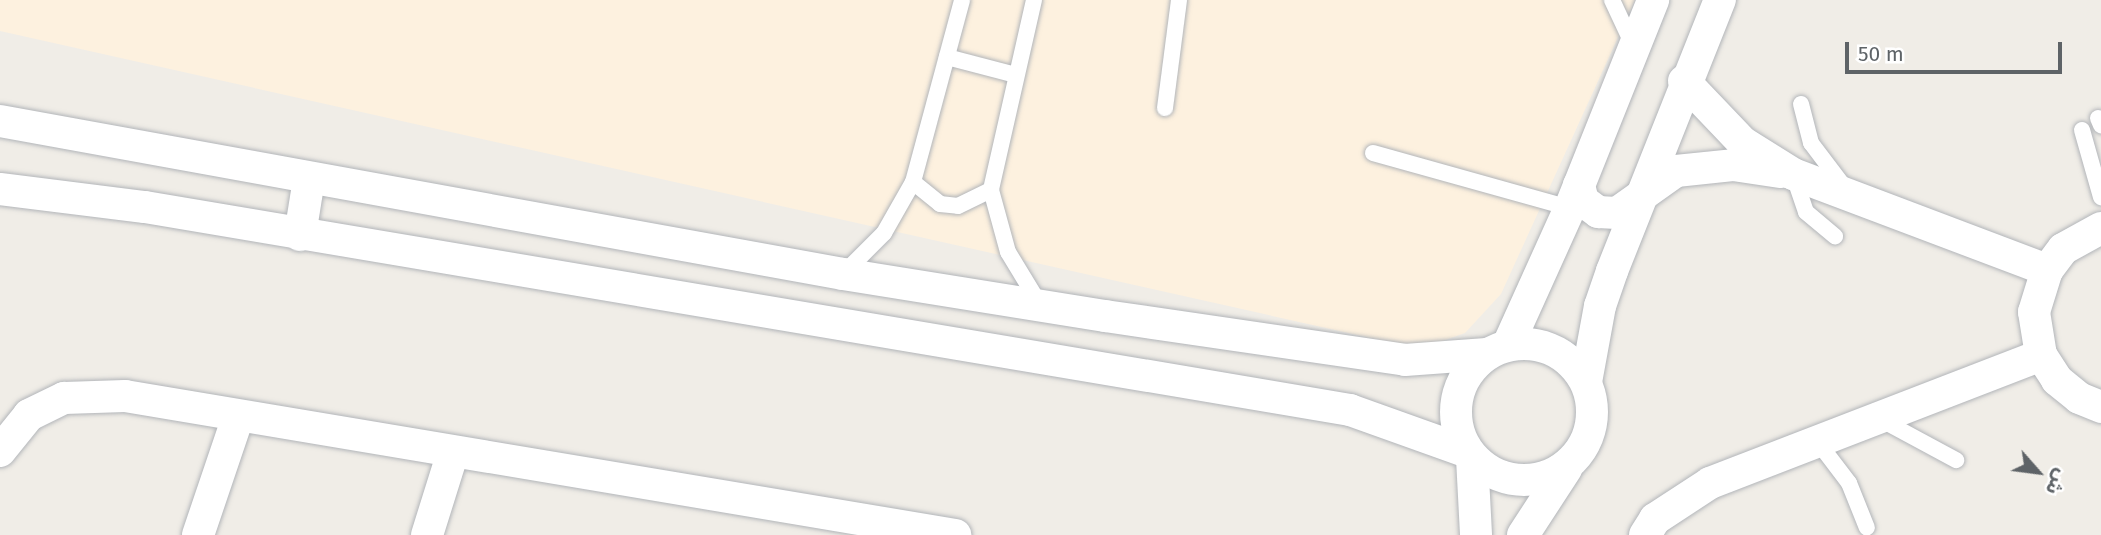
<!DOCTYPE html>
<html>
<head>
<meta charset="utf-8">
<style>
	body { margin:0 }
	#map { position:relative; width:2101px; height:535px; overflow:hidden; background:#f0ede7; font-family:"Fira Sans","Noto Sans Arabic",sans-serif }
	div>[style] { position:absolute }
	.commercial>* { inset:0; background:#fdf1df }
	.roads { filter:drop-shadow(0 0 2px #b2b5b9) drop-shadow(0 0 2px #b2b5b9) }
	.lane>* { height:16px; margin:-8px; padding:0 8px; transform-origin:8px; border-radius:8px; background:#fff }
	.street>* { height:32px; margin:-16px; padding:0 16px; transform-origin:16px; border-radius:16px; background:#fff }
	.street>.ring { margin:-16px; padding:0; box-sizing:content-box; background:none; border:32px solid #fff; border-radius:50% }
	span { translate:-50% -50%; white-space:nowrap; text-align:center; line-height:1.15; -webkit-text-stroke:5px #fff; paint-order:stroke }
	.north { position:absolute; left:2003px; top:437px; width:70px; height:70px; -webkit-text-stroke:5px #fff; paint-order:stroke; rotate:118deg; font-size:19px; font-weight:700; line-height:28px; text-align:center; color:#5e6367 }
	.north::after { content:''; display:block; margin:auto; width:24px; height:32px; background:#5e6367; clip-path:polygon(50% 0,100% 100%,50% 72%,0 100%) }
	.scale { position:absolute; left:1845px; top:42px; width:217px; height:32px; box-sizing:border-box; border:4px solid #5e6367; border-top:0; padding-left:9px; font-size:21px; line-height:24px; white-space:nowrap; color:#5e6367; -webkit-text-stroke:5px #fff; paint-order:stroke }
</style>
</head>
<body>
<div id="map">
	<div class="commercial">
		<i style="clip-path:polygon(0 0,1635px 0,1501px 294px,1465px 333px,1420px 349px,0 31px)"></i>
	</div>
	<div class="roads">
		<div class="lane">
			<i style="left:1034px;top:0;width:195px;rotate:102.8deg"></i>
			<i style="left:991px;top:190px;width:64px;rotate:74.7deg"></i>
			<i style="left:1008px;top:252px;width:60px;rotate:58.7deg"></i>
			<i style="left:1612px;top:0;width:50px;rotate:65deg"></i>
			<i style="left:947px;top:57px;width:71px;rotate:14.6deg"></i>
			<i style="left:1801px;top:104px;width:40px;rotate:75.6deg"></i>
			<i style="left:1811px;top:143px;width:56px;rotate:52.9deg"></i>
			<i style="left:1165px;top:108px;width:109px;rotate:-82.6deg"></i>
			<i style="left:2098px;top:118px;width:8px;rotate:67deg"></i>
			<i style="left:2082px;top:130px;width:70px;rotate:74.2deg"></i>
			<i style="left:1373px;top:153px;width:205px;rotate:15.6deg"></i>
			<i style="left:1793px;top:174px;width:40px;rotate:71.1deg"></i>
			<i style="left:1806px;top:212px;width:38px;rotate:40deg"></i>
			<i style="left:913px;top:182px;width:35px;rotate:39deg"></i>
			<i style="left:940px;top:204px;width:18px;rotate:6deg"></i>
			<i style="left:958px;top:206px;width:37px;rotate:-26deg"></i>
			<i style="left:843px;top:274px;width:58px;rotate:-45deg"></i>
			<i style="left:884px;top:233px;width:59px;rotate:-60.4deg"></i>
			<i style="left:913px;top:182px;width:188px;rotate:-74.9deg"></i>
			<i style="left:1878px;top:418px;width:89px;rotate:28.3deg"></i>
			<i style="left:1817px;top:441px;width:53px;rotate:52.7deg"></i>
			<i style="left:1849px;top:483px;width:48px;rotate:68.2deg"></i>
		</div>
		<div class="street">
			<i style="left:1684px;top:81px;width:84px;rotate:46.4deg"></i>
			<i style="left:1742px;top:142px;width:60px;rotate:32.1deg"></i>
			<i style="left:1793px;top:174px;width:272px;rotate:20.7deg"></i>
			<i style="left:0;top:121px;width:857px;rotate:10.29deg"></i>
			<i style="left:843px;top:274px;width:265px;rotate:9.1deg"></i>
			<i style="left:1105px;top:316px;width:303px;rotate:8.3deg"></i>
			<i style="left:1405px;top:360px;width:82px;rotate:-4.2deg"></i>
			<i style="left:1579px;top:185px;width:16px;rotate:76deg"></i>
			<i style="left:1583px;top:201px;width:19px;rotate:36deg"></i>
			<i style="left:1598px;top:212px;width:19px;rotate:3deg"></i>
			<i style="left:1617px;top:213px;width:72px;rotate:-35.4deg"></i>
			<i style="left:1676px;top:171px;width:57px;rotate:-6deg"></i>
			<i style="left:1733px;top:165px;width:49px;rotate:8.3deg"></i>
			<i style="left:0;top:189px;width:146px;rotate:7.1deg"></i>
			<i style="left:145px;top:207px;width:1222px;rotate:9.56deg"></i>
			<i style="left:1350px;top:410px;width:124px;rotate:19.7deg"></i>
			<i style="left:2101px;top:228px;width:43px;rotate:151.1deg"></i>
			<i style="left:2063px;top:249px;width:26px;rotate:127deg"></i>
			<i style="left:2047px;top:270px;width:44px;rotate:107.2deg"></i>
			<i style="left:2034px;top:312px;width:44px;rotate:80.8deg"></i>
			<i style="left:2041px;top:355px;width:30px;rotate:57deg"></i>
			<i style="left:2057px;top:380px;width:28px;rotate:39deg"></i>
			<i style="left:2079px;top:398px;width:24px;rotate:22deg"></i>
			<i style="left:300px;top:235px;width:57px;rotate:-80.9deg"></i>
			<i class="ring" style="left:1456px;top:344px;width:104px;height:104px"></i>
			<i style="left:1508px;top:345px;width:150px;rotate:-65.7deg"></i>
			<i style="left:1570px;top:208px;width:224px;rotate:-68.2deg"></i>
			<i style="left:1586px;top:382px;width:77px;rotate:-79.6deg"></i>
			<i style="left:1600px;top:306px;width:37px;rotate:-71deg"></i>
			<i style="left:1612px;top:271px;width:292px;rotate:-68.3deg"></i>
			<i style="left:0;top:451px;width:46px;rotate:-51.1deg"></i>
			<i style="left:29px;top:415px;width:39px;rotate:-26deg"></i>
			<i style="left:64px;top:398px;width:61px;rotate:-1.9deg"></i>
			<i style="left:125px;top:396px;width:842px;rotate:9.51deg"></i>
			<i style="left:1472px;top:458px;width:77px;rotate:87deg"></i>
			<i style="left:198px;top:535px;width:125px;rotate:-71.3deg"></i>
			<i style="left:427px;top:535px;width:87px;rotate:-72.6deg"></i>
			<i style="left:1523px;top:535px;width:79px;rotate:-56.9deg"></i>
			<i style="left:1645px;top:535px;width:19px;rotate:-58deg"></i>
			<i style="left:1655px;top:519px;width:66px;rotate:-33.2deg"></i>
			<i style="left:1710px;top:483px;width:355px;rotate:-21.1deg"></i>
		</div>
	</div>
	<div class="north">ش</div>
	<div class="scale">50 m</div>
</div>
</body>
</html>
